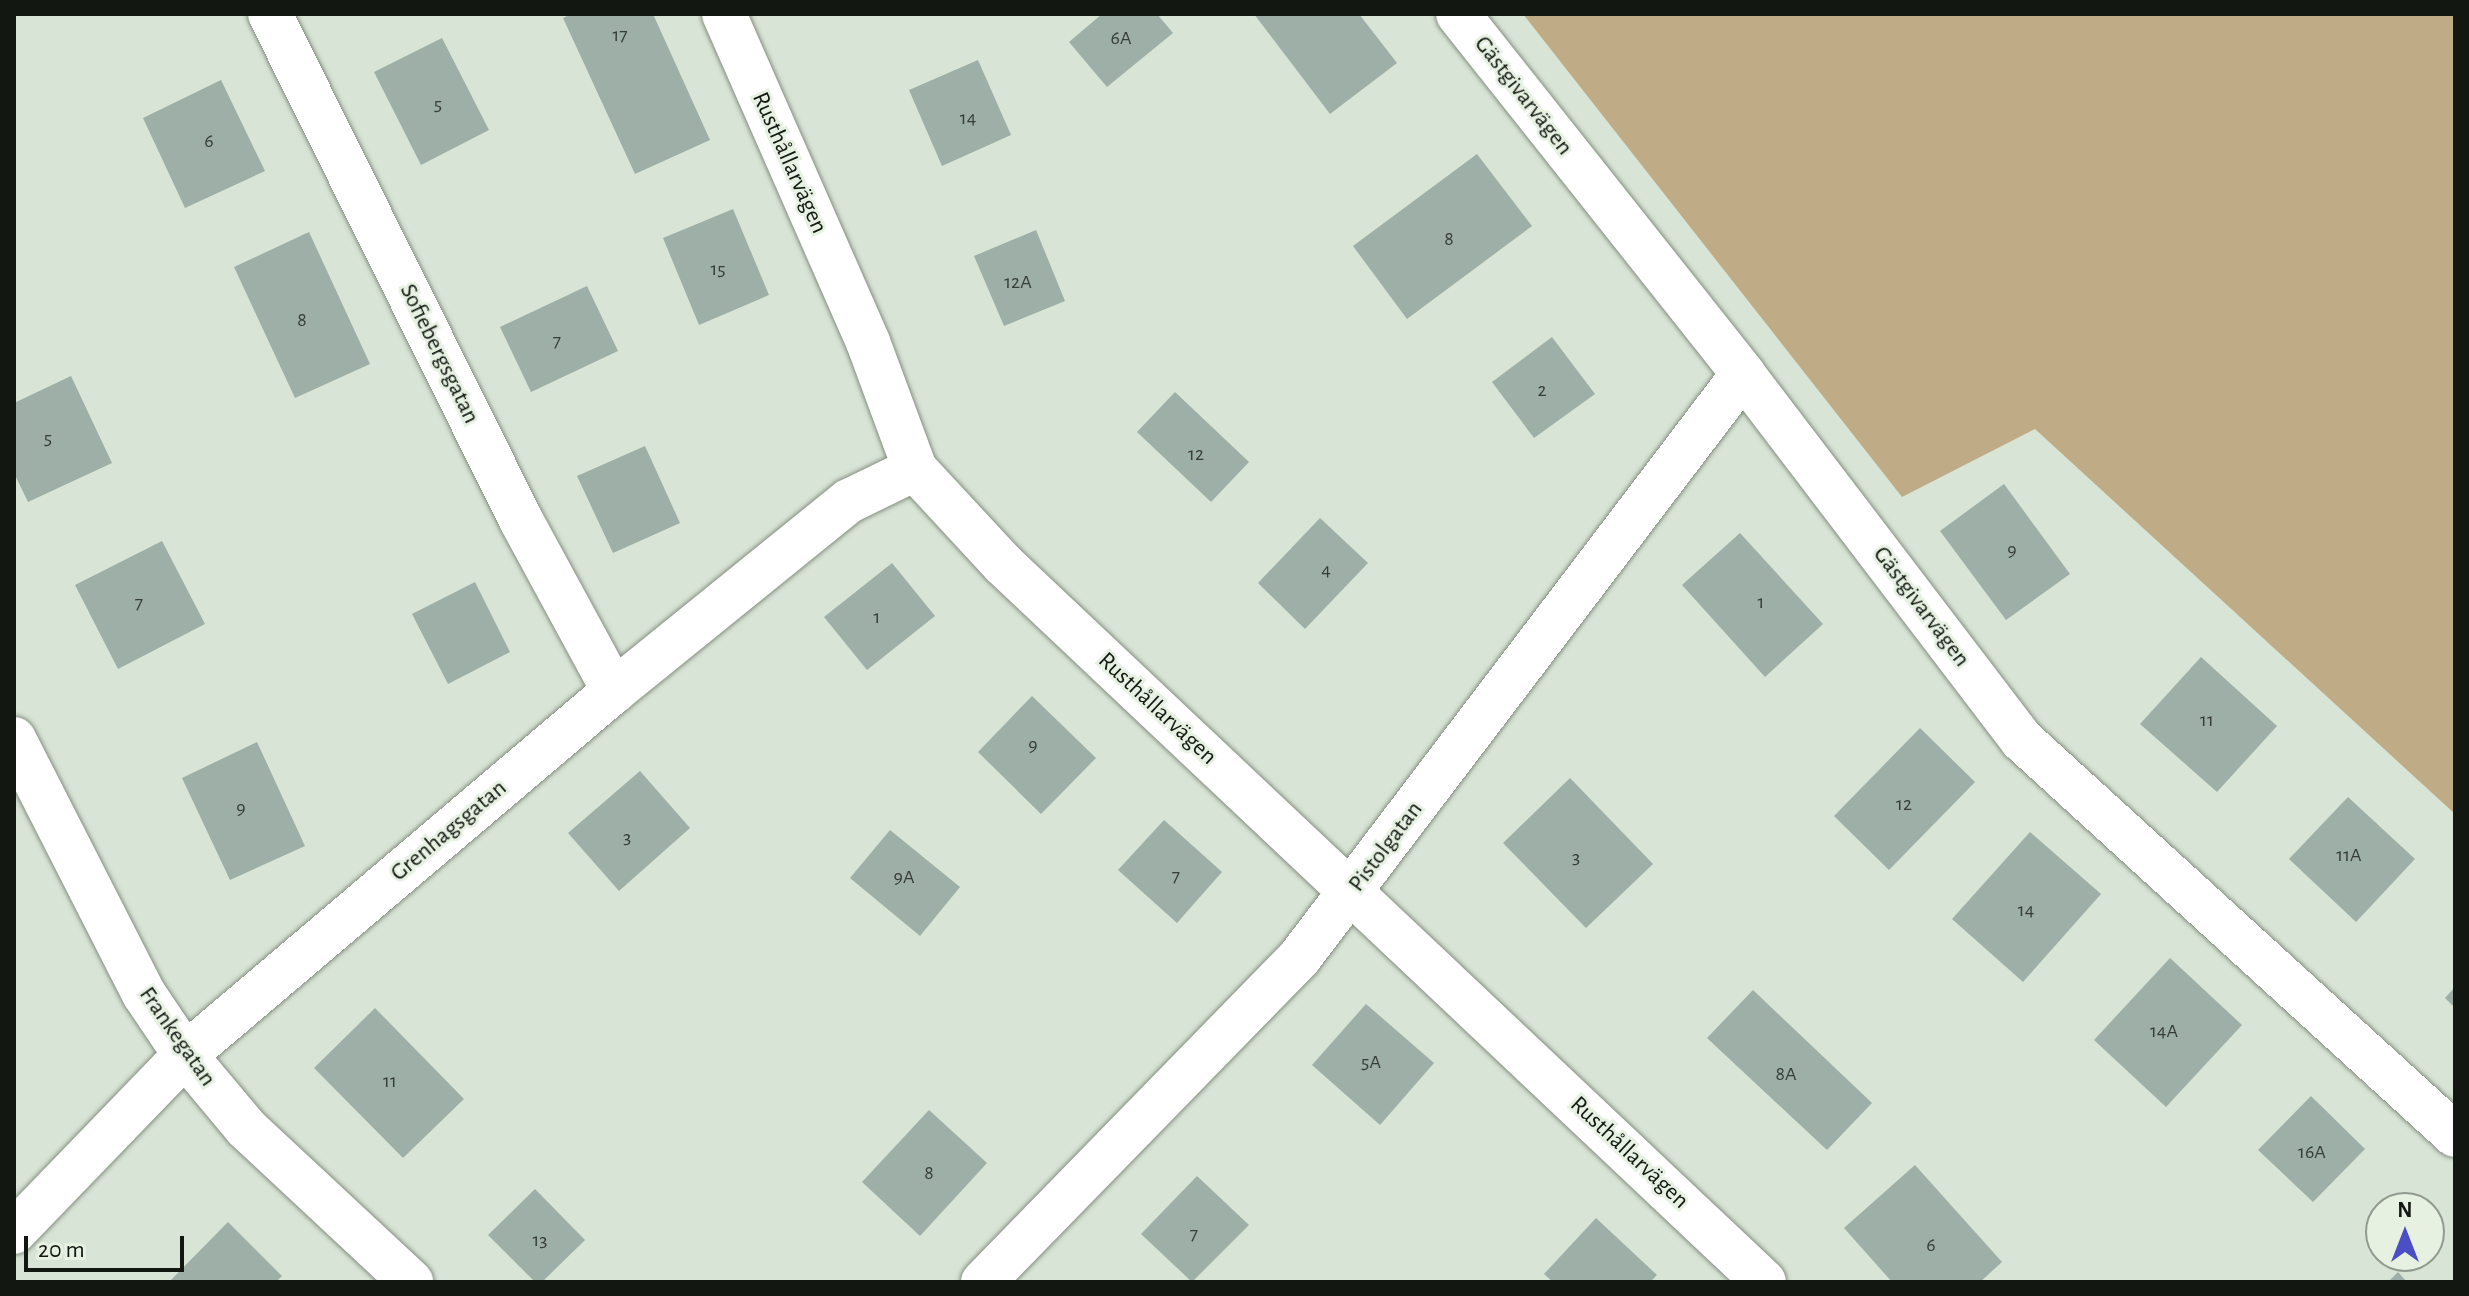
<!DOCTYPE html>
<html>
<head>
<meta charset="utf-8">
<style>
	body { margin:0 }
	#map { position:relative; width:2469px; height:1296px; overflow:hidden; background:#d8e4d5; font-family:"Alegreya Sans",sans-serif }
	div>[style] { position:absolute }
	.green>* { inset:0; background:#bfac87 }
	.building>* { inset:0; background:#9dafa7 }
	.roads { filter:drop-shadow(0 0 2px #838e80) drop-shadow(0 0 2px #838e80) }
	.minor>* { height:44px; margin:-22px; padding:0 22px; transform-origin:22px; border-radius:22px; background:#fff }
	span { translate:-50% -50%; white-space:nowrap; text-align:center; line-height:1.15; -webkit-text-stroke:6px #e6f1e2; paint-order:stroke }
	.number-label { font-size:20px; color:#363d37 }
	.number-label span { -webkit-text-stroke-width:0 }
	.street-label { font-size:24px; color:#131712 }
	.frame { position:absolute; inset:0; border:16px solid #131712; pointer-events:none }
	.north { position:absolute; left:2365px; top:1192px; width:80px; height:80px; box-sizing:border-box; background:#e6f1e2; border:2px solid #929a8f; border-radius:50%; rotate:0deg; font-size:22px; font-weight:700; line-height:32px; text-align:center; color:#131712 }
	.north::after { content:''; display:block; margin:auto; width:28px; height:36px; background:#4b4ec4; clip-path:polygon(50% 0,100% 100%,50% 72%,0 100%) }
	.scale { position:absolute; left:24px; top:1236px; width:160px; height:36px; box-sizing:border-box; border:4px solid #131712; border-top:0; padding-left:10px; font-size:24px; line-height:28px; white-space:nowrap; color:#131712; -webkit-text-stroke:6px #e6f1e2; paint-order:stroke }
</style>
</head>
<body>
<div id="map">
	<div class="green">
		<i style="clip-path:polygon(1523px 14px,2455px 14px,2455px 814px,2035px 429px,1902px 497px)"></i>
	</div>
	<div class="building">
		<i style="clip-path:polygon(572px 14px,653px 14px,710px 140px,635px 174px,563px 18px)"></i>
		<i style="clip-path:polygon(1102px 14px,1157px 14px,1173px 33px,1107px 87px,1069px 42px)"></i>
		<i style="clip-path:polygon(1254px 14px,1359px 14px,1397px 63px,1330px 114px)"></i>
		<i style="clip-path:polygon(442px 38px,489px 130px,421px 165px,374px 72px)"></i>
		<i style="clip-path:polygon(978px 60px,1011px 135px,942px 166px,909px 90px)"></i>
		<i style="clip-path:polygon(221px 80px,265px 171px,185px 208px,143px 118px)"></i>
		<i style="clip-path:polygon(1477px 154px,1532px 226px,1407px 319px,1353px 246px)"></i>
		<i style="clip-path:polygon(733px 209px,769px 295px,699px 325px,663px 238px)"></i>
		<i style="clip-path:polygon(1036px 230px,1065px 301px,1004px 326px,974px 256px)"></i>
		<i style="clip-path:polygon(309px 232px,370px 364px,295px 398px,234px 267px)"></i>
		<i style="clip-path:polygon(587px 286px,618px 351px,531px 392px,500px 327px)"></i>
		<i style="clip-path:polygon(1552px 337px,1595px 394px,1534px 438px,1492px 382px)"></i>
		<i style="clip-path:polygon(71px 376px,112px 463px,28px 502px,14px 473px,14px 403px)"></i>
		<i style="clip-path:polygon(1175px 392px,1249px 462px,1211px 502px,1137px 432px)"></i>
		<i style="clip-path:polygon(645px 446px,680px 523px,613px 553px,577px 476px)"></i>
		<i style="clip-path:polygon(2004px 484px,2070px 574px,2006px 620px,1940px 531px)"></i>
		<i style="clip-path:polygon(1320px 518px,1368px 563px,1305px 629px,1258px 583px)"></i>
		<i style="clip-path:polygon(1740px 533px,1823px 624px,1765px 677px,1682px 585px)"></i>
		<i style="clip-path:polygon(162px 541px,205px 624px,118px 669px,75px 585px)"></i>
		<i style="clip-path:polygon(892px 563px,935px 616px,867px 670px,824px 617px)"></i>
		<i style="clip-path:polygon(475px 582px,510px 652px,448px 684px,412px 614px)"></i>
		<i style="clip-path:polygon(2201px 657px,2277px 726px,2217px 792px,2140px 724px)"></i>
		<i style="clip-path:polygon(1032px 696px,1096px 758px,1041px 814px,978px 752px)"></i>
		<i style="clip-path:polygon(1920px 728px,1975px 782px,1889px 870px,1834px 816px)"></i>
		<i style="clip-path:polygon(257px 742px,305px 846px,230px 880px,182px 778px)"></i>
		<i style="clip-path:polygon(640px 771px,690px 828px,619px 891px,568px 833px)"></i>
		<i style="clip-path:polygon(1570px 778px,1653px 864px,1586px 928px,1503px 843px)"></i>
		<i style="clip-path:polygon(2348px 797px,2415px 859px,2356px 922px,2289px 859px)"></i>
		<i style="clip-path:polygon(1164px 820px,1222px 872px,1177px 923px,1118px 870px)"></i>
		<i style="clip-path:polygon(890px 830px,960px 887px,920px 936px,850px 878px)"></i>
		<i style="clip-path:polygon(2030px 832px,2101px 894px,2023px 982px,1952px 919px)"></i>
		<i style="clip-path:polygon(2170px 958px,2242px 1025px,2166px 1107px,2094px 1040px)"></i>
		<i style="clip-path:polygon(2455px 987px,2455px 1008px,2445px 998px)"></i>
		<i style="clip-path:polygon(1753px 990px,1872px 1103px,1827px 1150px,1707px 1038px)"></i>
		<i style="clip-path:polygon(1366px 1004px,1434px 1063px,1380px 1125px,1312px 1065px)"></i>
		<i style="clip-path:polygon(375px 1008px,464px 1099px,403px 1158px,314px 1068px)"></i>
		<i style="clip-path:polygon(2311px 1096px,2365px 1149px,2313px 1202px,2258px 1150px)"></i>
		<i style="clip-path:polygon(929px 1110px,987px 1163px,920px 1236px,862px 1182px)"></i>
		<i style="clip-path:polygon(1915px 1165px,2002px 1262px,1980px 1282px,1892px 1282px,1844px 1228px)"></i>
		<i style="clip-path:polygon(1197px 1176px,1249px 1225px,1192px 1282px,1141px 1234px)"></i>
		<i style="clip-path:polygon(535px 1189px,585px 1240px,542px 1282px,535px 1282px,488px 1235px)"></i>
		<i style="clip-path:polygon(1596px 1218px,1657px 1275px,1650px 1282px,1553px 1282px,1544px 1274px)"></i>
		<i style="clip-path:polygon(228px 1222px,282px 1276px,276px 1282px,169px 1282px)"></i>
		<i style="clip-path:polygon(2398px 1272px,2407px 1282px,2388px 1282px)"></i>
	</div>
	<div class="roads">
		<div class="minor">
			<i style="left:270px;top:14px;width:565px;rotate:63.62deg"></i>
			<i style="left:521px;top:520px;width:195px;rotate:61.5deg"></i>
			<i style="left:724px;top:14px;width:358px;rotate:66.3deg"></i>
			<i style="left:868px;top:342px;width:135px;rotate:69.7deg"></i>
			<i style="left:915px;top:469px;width:129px;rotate:47.2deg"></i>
			<i style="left:1003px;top:564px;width:1046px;rotate:43.33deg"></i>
			<i style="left:1458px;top:14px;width:459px;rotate:51.6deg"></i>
			<i style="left:1743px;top:374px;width:460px;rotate:52.7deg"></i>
			<i style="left:2022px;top:740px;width:586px;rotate:42.37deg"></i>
			<i style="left:14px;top:739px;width:286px;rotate:63deg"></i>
			<i style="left:144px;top:994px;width:73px;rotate:56.1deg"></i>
			<i style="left:185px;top:1055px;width:95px;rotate:50.1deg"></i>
			<i style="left:246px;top:1128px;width:226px;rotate:43deg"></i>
			<i style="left:14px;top:1232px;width:246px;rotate:-46deg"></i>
			<i style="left:185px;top:1055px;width:563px;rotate:-40.31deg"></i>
			<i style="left:614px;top:691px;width:302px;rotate:-39deg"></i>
			<i style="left:849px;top:501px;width:73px;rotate:-25.9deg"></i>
			<i style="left:983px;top:1282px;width:454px;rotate:-45.7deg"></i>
			<i style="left:1300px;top:957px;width:732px;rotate:-52.77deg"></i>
		</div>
	</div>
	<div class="number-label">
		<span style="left:620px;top:35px">17</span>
		<span style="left:1121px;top:38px">6A</span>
		<span style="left:438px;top:104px">5</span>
		<span style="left:968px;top:118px">14</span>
		<span style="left:209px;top:141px">6</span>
		<span style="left:1449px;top:239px">8</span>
		<span style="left:718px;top:269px">15</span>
		<span style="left:1018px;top:282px">12A</span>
		<span style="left:302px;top:320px">8</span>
		<span style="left:557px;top:341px">7</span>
		<span style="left:1542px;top:390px">2</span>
		<span style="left:48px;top:438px">5</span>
		<span style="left:1196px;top:454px">12</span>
		<span style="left:2012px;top:550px">9</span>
		<span style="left:1326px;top:570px">4</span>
		<span style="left:1761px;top:602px">1</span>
		<span style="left:139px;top:603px">7</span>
		<span style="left:877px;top:617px">1</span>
		<span style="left:2207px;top:720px">11</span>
		<span style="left:1033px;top:745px">9</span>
		<span style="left:1904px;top:804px">12</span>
		<span style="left:241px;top:808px">9</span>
		<span style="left:627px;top:837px">3</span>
		<span style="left:2349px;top:855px">11A</span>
		<span style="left:1576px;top:857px">3</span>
		<span style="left:1176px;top:876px">7</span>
		<span style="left:904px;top:877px">9A</span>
		<span style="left:2026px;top:910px">14</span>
		<span style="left:2164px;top:1031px">14A</span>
		<span style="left:1371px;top:1062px">5A</span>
		<span style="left:1786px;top:1074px">8A</span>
		<span style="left:390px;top:1081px">11</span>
		<span style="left:2312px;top:1152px">16A</span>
		<span style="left:929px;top:1173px">8</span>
		<span style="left:1194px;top:1234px">7</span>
		<span style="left:540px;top:1240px">13</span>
		<span style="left:1931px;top:1245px">6</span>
	</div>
	<div class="street-label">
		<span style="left:1523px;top:96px;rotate:52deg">Gästgivarvägen</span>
		<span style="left:789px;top:163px;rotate:66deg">Rusthållarvägen</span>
		<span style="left:439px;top:354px;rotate:64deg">Sofiebergsgatan</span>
		<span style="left:1921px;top:607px;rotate:53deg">Gästgivarvägen</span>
		<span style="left:1157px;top:709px;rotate:43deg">Rusthållarvägen</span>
		<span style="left:449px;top:831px;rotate:-40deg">Grenhagsgatan</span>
		<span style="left:1386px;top:847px;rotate:-53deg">Pistolgatan</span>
		<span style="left:177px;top:1037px;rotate:55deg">Frankegatan</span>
		<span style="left:1629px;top:1153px;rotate:43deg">Rusthållarvägen</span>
	</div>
	<div class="frame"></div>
	<div class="north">N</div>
	<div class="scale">20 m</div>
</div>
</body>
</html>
